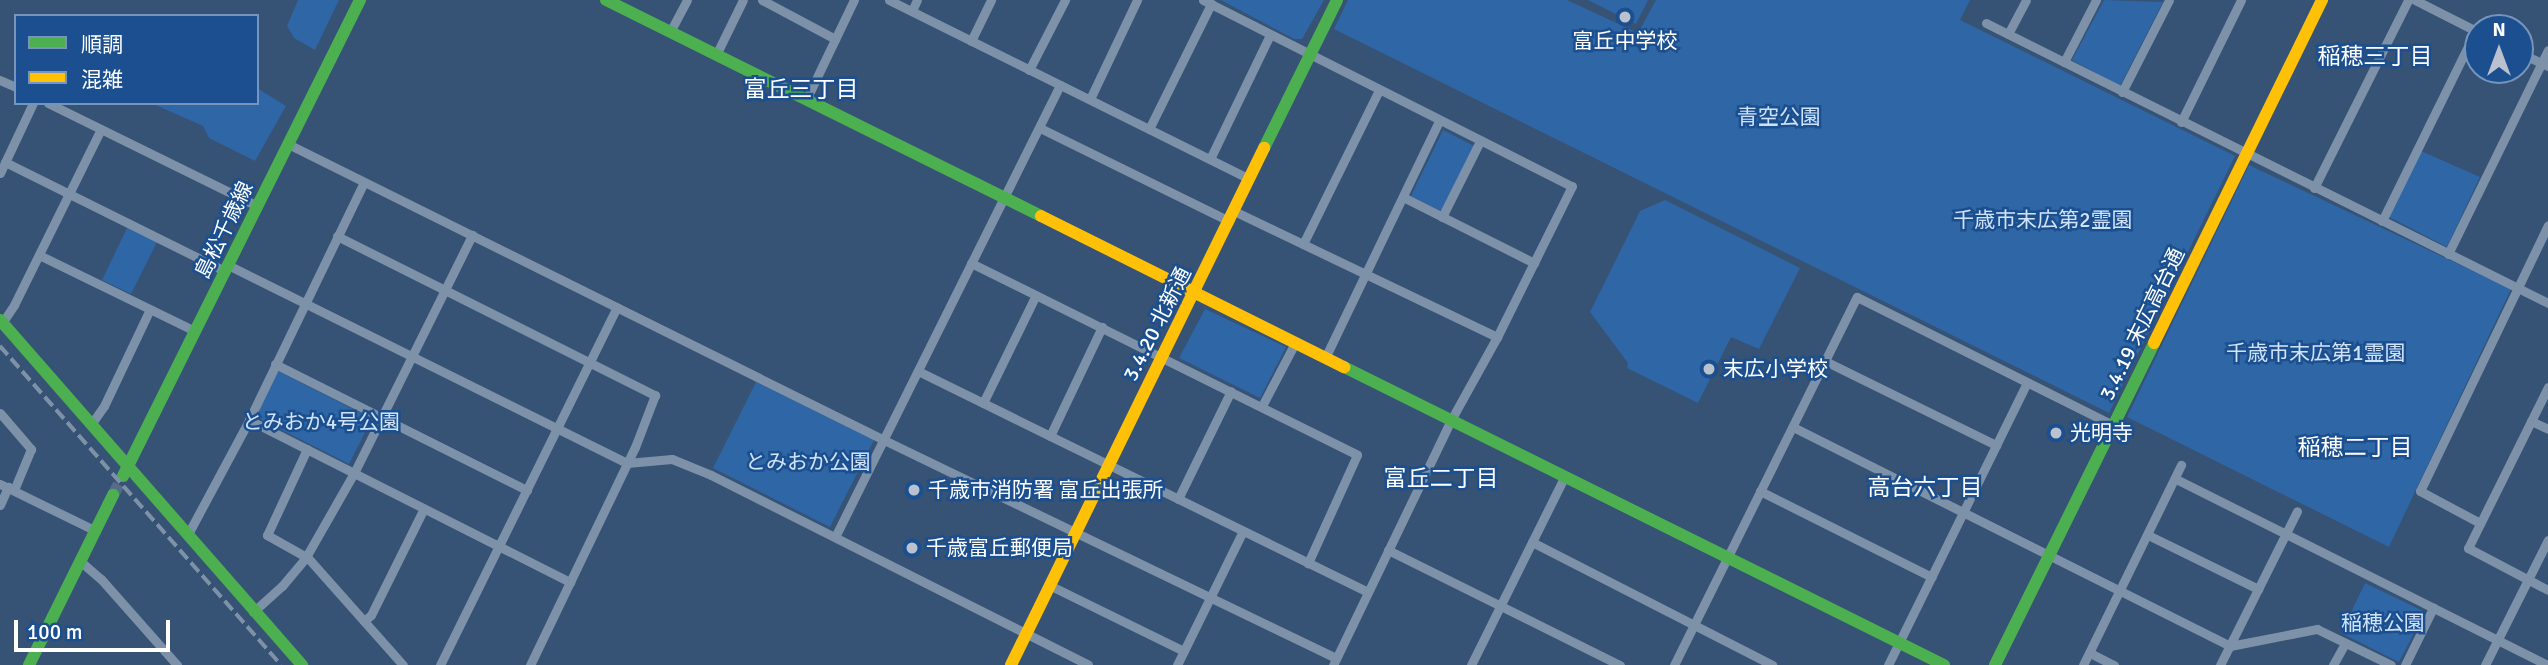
<!DOCTYPE html>
<html>
<head>
<meta charset="utf-8">
<style>
	body { margin:0 }
	#map { position:relative; width:2548px; height:665px; overflow:hidden; background:#365274; font-family:Signika,"Noto Sans JP",sans-serif }
	div>[style] { position:absolute }
	.green>* { inset:0; background:#2f66a5 }
	.secondary-tunnel>* { height:12px; margin-top:-6px; transform-origin:0; background:repeating-linear-gradient(90deg,#546c89 0 12px,transparent 0 18px) }
	.street>* { height:9px; margin:-4.5px; padding:0 4.5px; transform-origin:4.5px; border-radius:4.5px; background:#7d92a8 }
	.fast>* { height:12px; margin:-6px; padding:0 6px; transform-origin:6px; border-radius:6px; background:#4caf50 }
	.slow>* { height:12px; margin:-6px; padding:0 6px; transform-origin:6px; border-radius:6px; background:#ffc107 }
	.rail>* { height:3.5px; margin-top:-1.75px; transform-origin:0; background:repeating-linear-gradient(90deg,#7e92a7 0 12px,transparent 0 17px) }
	.dots>* { width:19px; height:19px; translate:-50% -50%; box-sizing:border-box; border:4px solid #1b4f8f; border-radius:50% }
	span { translate:-50% -50%; white-space:nowrap; text-align:center; line-height:1.15; -webkit-text-stroke:5px #1b4f8f; paint-order:stroke }
	.poi-label { font-size:21px; color:#fff }
	.left { translate:0 -50%; text-align:left }
	.park-label { font-size:21px; color:#cfe3fa }
	.street-label { font-size:21px; color:#fff }
	.neighbourhood-label { font-size:23px; color:#fff }
	.legend { position:absolute; left:14px; top:14px; width:245px; height:91px; box-sizing:border-box; background:#1b4f8f; border:2px solid #7695bc; margin:0; padding:9px 12px; list-style:none; font-size:21px; color:#fff }
	.legend li { display:flex; align-items:center; gap:14px; height:35px }
	.legend b { width:35px; border:2px solid #7695bc }
	.north { position:absolute; left:2464px; top:14px; width:70px; height:70px; box-sizing:border-box; background:#1b4f8f; border:2px solid #7695bc; border-radius:50%; rotate:0deg; font-size:19px; font-weight:700; line-height:28px; text-align:center; color:#fff }
	.north::after { content:''; display:block; margin:auto; width:24px; height:32px; background:#b9c2ce; clip-path:polygon(50% 0,100% 100%,50% 72%,0 100%) }
	.scale { position:absolute; left:14px; top:620px; width:156px; height:32px; box-sizing:border-box; border:4px solid #fff; border-top:0; padding-left:9px; font-size:21px; line-height:24px; white-space:nowrap; color:#fff; -webkit-text-stroke:5px #1b4f8f; paint-order:stroke }
</style>
</head>
<body>
<div id="map">
	<div class="green">
		<i style="clip-path:polygon(298px 0,339px 0,315px 50px,294px 38px,287px 26px)"></i>
		<i style="clip-path:polygon(1221px 0,1324px 0,1302px 39px,1294px 39px)"></i>
		<i style="clip-path:polygon(1348px 0,1567px 0,1638px 33px,1656px 0,1970px 0,1960px 20px,2235px 156px,2109px 413px,1334px 29px)"></i>
		<i style="clip-path:polygon(1588px 0,1648px 0,1636px 24px)"></i>
		<i style="clip-path:polygon(2104px 0,2163px 2px,2120px 86px,2072px 60px)"></i>
		<i style="clip-path:polygon(257px 88px,286px 106px,255px 161px,209px 138px,203px 126px,151px 103px,257px 103px)"></i>
		<i style="clip-path:polygon(1443px 130px,1474px 146px,1441px 211px,1411px 196px)"></i>
		<i style="clip-path:polygon(2421px 151px,2480px 177px,2447px 247px,2389px 217px)"></i>
		<i style="clip-path:polygon(2249px 165px,2511px 289px,2389px 547px,2127px 417px)"></i>
		<i style="clip-path:polygon(1665px 200px,1800px 268px,1759px 349px,1731px 337px,1698px 403px,1627px 368px,1628px 363px,1590px 312px,1640px 211px)"></i>
		<i style="clip-path:polygon(127px 228px,157px 242px,131px 294px,102px 280px)"></i>
		<i style="clip-path:polygon(1205px 309px,1286px 347px,1260px 398px,1179px 358px)"></i>
		<i style="clip-path:polygon(276px 370px,372px 419px,349px 464px,254px 416px)"></i>
		<i style="clip-path:polygon(756px 382px,874px 440px,830px 527px,713px 468px)"></i>
		<i style="clip-path:polygon(2365px 583px,2425px 612px,2399px 662px,2341px 633px)"></i>
	</div>
	<div class="secondary-tunnel">
		<i style="left:113px;top:495px;width:21px;rotate:-62deg"></i>
	</div>
	<div class="street">
		<i style="left:762px;top:0;width:83px;rotate:28.1deg"></i>
		<i style="left:889px;top:0;width:402px;rotate:26.4deg"></i>
		<i style="left:1203px;top:0;width:413px;rotate:26.8deg"></i>
		<i style="left:1572px;top:186px;width:169px;rotate:116.4deg"></i>
		<i style="left:1497px;top:337px;width:95px;rotate:119deg"></i>
		<i style="left:1451px;top:420px;width:272px;rotate:115.7deg"></i>
		<i style="left:2415px;top:0;width:71px;rotate:26.9deg"></i>
		<i style="left:912px;top:11px;width:12px;rotate:-66deg"></i>
		<i style="left:1986px;top:23px;width:628px;rotate:26.48deg"></i>
		<i style="left:670px;top:32px;width:36px;rotate:-62deg"></i>
		<i style="left:2008px;top:34px;width:38px;rotate:-62deg"></i>
		<i style="left:971px;top:41px;width:46px;rotate:-64deg"></i>
		<i style="left:2520px;top:53px;width:31px;rotate:25deg"></i>
		<i style="left:716px;top:55px;width:61px;rotate:-63.9deg"></i>
		<i style="left:2064px;top:62px;width:70px;rotate:-62.7deg"></i>
		<i style="left:1029px;top:70px;width:79px;rotate:-62.8deg"></i>
		<i style="left:0;top:80px;width:17px;rotate:24deg"></i>
		<i style="left:2122px;top:92px;width:103px;rotate:-62.9deg"></i>
		<i style="left:1090px;top:99px;width:110px;rotate:-64.6deg"></i>
		<i style="left:806px;top:100px;width:111px;rotate:-64.4deg"></i>
		<i style="left:48px;top:103px;width:233px;rotate:26.2deg"></i>
		<i style="left:2181px;top:122px;width:136px;rotate:-63.8deg"></i>
		<i style="left:1040px;top:128px;width:211px;rotate:26.2deg"></i>
		<i style="left:1149px;top:129px;width:140px;rotate:-63.6deg"></i>
		<i style="left:288px;top:144px;width:665px;rotate:26.41deg"></i>
		<i style="left:884px;top:440px;width:502px;rotate:25.75deg"></i>
		<i style="left:1210px;top:159px;width:138px;rotate:-64.2deg"></i>
		<i style="left:5px;top:162px;width:246px;rotate:26.4deg"></i>
		<i style="left:0;top:173px;width:77px;rotate:-64.8deg"></i>
		<i style="left:2314px;top:188px;width:210px;rotate:-63.4deg"></i>
		<i style="left:1403px;top:197px;width:147px;rotate:26.7deg"></i>
		<i style="left:1234px;top:211px;width:292px;rotate:25.6deg"></i>
		<i style="left:1442px;top:217px;width:85px;rotate:-63.4deg"></i>
		<i style="left:2382px;top:221px;width:213px;rotate:-63.8deg"></i>
		<i style="left:337px;top:236px;width:356px;rotate:26.6deg"></i>
		<i style="left:655px;top:395px;width:56px;rotate:111deg"></i>
		<i style="left:635px;top:447px;width:242px;rotate:115.7deg"></i>
		<i style="left:1303px;top:244px;width:172px;rotate:-63.7deg"></i>
		<i style="left:2448px;top:254px;width:227px;rotate:-63.9deg"></i>
		<i style="left:39px;top:255px;width:174px;rotate:26deg"></i>
		<i style="left:971px;top:263px;width:431px;rotate:26.4deg"></i>
		<i style="left:1357px;top:455px;width:119px;rotate:114.4deg"></i>
		<i style="left:228px;top:265px;width:445px;rotate:26.4deg"></i>
		<i style="left:627px;top:463px;width:45px;rotate:-5.1deg"></i>
		<i style="left:672px;top:459px;width:42px;rotate:22.3deg"></i>
		<i style="left:711px;top:475px;width:422px;rotate:26.7deg"></i>
		<i style="left:2px;top:323px;width:22px;rotate:-56deg"></i>
		<i style="left:14px;top:305px;width:196px;rotate:-63.7deg"></i>
		<i style="left:1325px;top:358px;width:263px;rotate:-64.3deg"></i>
		<i style="left:1825px;top:361px;width:191px;rotate:26.2deg"></i>
		<i style="left:275px;top:364px;width:282px;rotate:26.6deg"></i>
		<i style="left:918px;top:371px;width:501px;rotate:26.16deg"></i>
		<i style="left:2548px;top:387px;width:180px;rotate:116.4deg"></i>
		<i style="left:2468px;top:548px;width:90px;rotate:27.7deg"></i>
		<i style="left:983px;top:403px;width:120px;rotate:-63.9deg"></i>
		<i style="left:1262px;top:406px;width:71px;rotate:-62.4deg"></i>
		<i style="left:0;top:413px;width:48px;rotate:49.3deg"></i>
		<i style="left:31px;top:449px;width:44px;rotate:112.5deg"></i>
		<i style="left:249px;top:420px;width:360px;rotate:26.8deg"></i>
		<i style="left:2531px;top:421px;width:19px;rotate:25deg"></i>
		<i style="left:92px;top:423px;width:21px;rotate:-55deg"></i>
		<i style="left:104px;top:406px;width:107px;rotate:-64.6deg"></i>
		<i style="left:1793px;top:427px;width:489px;rotate:26.6deg"></i>
		<i style="left:2230px;top:646px;width:89px;rotate:-11.1deg"></i>
		<i style="left:2317px;top:629px;width:82px;rotate:25.9deg"></i>
		<i style="left:1050px;top:436px;width:121px;rotate:-64.5deg"></i>
		<i style="left:307px;top:449px;width:95px;rotate:114.9deg"></i>
		<i style="left:267px;top:535px;width:47px;rotate:29.3deg"></i>
		<i style="left:308px;top:558px;width:143px;rotate:48.4deg"></i>
		<i style="left:2176px;top:479px;width:416px;rotate:26.6deg"></i>
		<i style="left:0;top:484px;width:107px;rotate:26.1deg"></i>
		<i style="left:1760px;top:491px;width:192px;rotate:26.6deg"></i>
		<i style="left:1178px;top:499px;width:120px;rotate:-63.9deg"></i>
		<i style="left:0;top:505px;width:20px;rotate:-66deg"></i>
		<i style="left:2480px;top:523px;width:68px;rotate:-151.9deg"></i>
		<i style="left:2420px;top:491px;width:295px;rotate:-64.3deg"></i>
		<i style="left:188px;top:534px;width:129px;rotate:-61.8deg"></i>
		<i style="left:249px;top:420px;width:264px;rotate:-64.2deg"></i>
		<i style="left:2148px;top:535px;width:123px;rotate:26.1deg"></i>
		<i style="left:835px;top:537px;width:505px;rotate:-63.54deg"></i>
		<i style="left:1532px;top:542px;width:270px;rotate:27.1deg"></i>
		<i style="left:1388px;top:550px;width:259px;rotate:26.4deg"></i>
		<i style="left:80px;top:561px;width:28px;rotate:41deg"></i>
		<i style="left:101px;top:579px;width:115px;rotate:48.5deg"></i>
		<i style="left:1049px;top:585px;width:150px;rotate:26.1deg"></i>
		<i style="left:253px;top:612px;width:39px;rotate:-42deg"></i>
		<i style="left:282px;top:586px;width:38px;rotate:-50deg"></i>
		<i style="left:306px;top:557px;width:97px;rotate:-60.3deg"></i>
		<i style="left:354px;top:473px;width:266px;rotate:-63.6deg"></i>
		<i style="left:364px;top:621px;width:9px;rotate:-41deg"></i>
		<i style="left:371px;top:615px;width:119px;rotate:-63.6deg"></i>
		<i style="left:2090px;top:653px;width:27px;rotate:27deg"></i>
		<i style="left:440px;top:665px;width:399px;rotate:-63.7deg"></i>
		<i style="left:1177px;top:665px;width:149px;rotate:-63.8deg"></i>
		<i style="left:1471px;top:665px;width:211px;rotate:-63.6deg"></i>
		<i style="left:1674px;top:665px;width:411px;rotate:-63.6deg"></i>
		<i style="left:1857px;top:297px;width:286px;rotate:26.6deg"></i>
		<i style="left:1888px;top:665px;width:315px;rotate:-63.8deg"></i>
		<i style="left:2083px;top:665px;width:223px;rotate:-63.9deg"></i>
		<i style="left:2220px;top:665px;width:172px;rotate:-63.4deg"></i>
		<i style="left:2333px;top:665px;width:25px;rotate:-61deg"></i>
		<i style="left:2405px;top:665px;width:64px;rotate:-63.8deg"></i>
		<i style="left:2485px;top:665px;width:140px;rotate:-63.3deg"></i>
	</div>
	<div class="fast">
		<i style="left:606px;top:0;width:486px;rotate:26.4deg"></i>
		<i style="left:1264px;top:148px;width:165px;rotate:-63.7deg"></i>
		<i style="left:0;top:320px;width:459px;rotate:48.8deg"></i>
		<i style="left:1344px;top:367px;width:670px;rotate:26.41deg"></i>
		<i style="left:123px;top:476px;width:532px;rotate:-63.53deg"></i>
		<i style="left:29px;top:665px;width:190px;rotate:-63.7deg"></i>
		<i style="left:1995px;top:665px;width:359px;rotate:-63.7deg"></i>
	</div>
	<div class="slow">
		<i style="left:1041px;top:216px;width:339px;rotate:26.5deg"></i>
		<i style="left:2154px;top:343px;width:382px;rotate:-63.9deg"></i>
		<i style="left:1011px;top:665px;width:576px;rotate:-63.92deg"></i>
	</div>
	<div class="rail">
		<i style="left:0;top:346px;width:425px;rotate:48.6deg"></i>
	</div>
	<div class="dots">
		<i style="left:1625px;top:17px;background:#b9c2ce"></i>
		<i style="left:1709px;top:369px;background:#b9c2ce"></i>
		<i style="left:2056px;top:433px;background:#b9c2ce"></i>
		<i style="left:914px;top:490px;background:#b9c2ce"></i>
		<i style="left:912px;top:548px;background:#b9c2ce"></i>
	</div>
	<div class="poi-label">
		<span style="left:1625px;top:41px">富丘中学校</span>
		<span class="left" style="left:1723px;top:369px">末広小学校</span>
		<span class="left" style="left:2070px;top:433px">光明寺</span>
		<span class="left" style="left:928px;top:490px">千歳市消防署 富丘出張所</span>
		<span class="left" style="left:926px;top:548px">千歳富丘郵便局</span>
	</div>
	<div class="park-label">
		<span style="left:1779px;top:117px">青空公園</span>
		<span style="left:2043px;top:220px">千歳市末広第2霊園</span>
		<span style="left:2316px;top:353px">千歳市末広第1霊園</span>
		<span style="left:321px;top:422px">とみおか4号公園</span>
		<span style="left:808px;top:462px">とみおか公園</span>
		<span style="left:2383px;top:623px">稲穂公園</span>
	</div>
	<div class="street-label">
		<span style="left:224px;top:230px;rotate:-64deg">島松千歳線</span>
		<span style="left:1157px;top:324px;rotate:-63deg">3.4.20 北新通</span>
		<span style="left:2142px;top:324px;rotate:-64deg">3.4.19 末広高台通</span>
	</div>
	<div class="neighbourhood-label">
		<span style="left:2375px;top:57px">稲穂三丁目</span>
		<span style="left:801px;top:90px">富丘三丁目</span>
		<span style="left:2355px;top:448px">稲穂二丁目</span>
		<span style="left:1441px;top:479px">富丘二丁目</span>
		<span style="left:1925px;top:488px">高台六丁目</span>
	</div>
	<ul class="legend">
	<li><b style="height:9px;background:#4caf50"></b>順調</li>
	<li><b style="height:9px;background:#ffc107"></b>混雑</li>
	</ul>
	<div class="north">N</div>
	<div class="scale">100 m</div>
</div>
</body>
</html>
